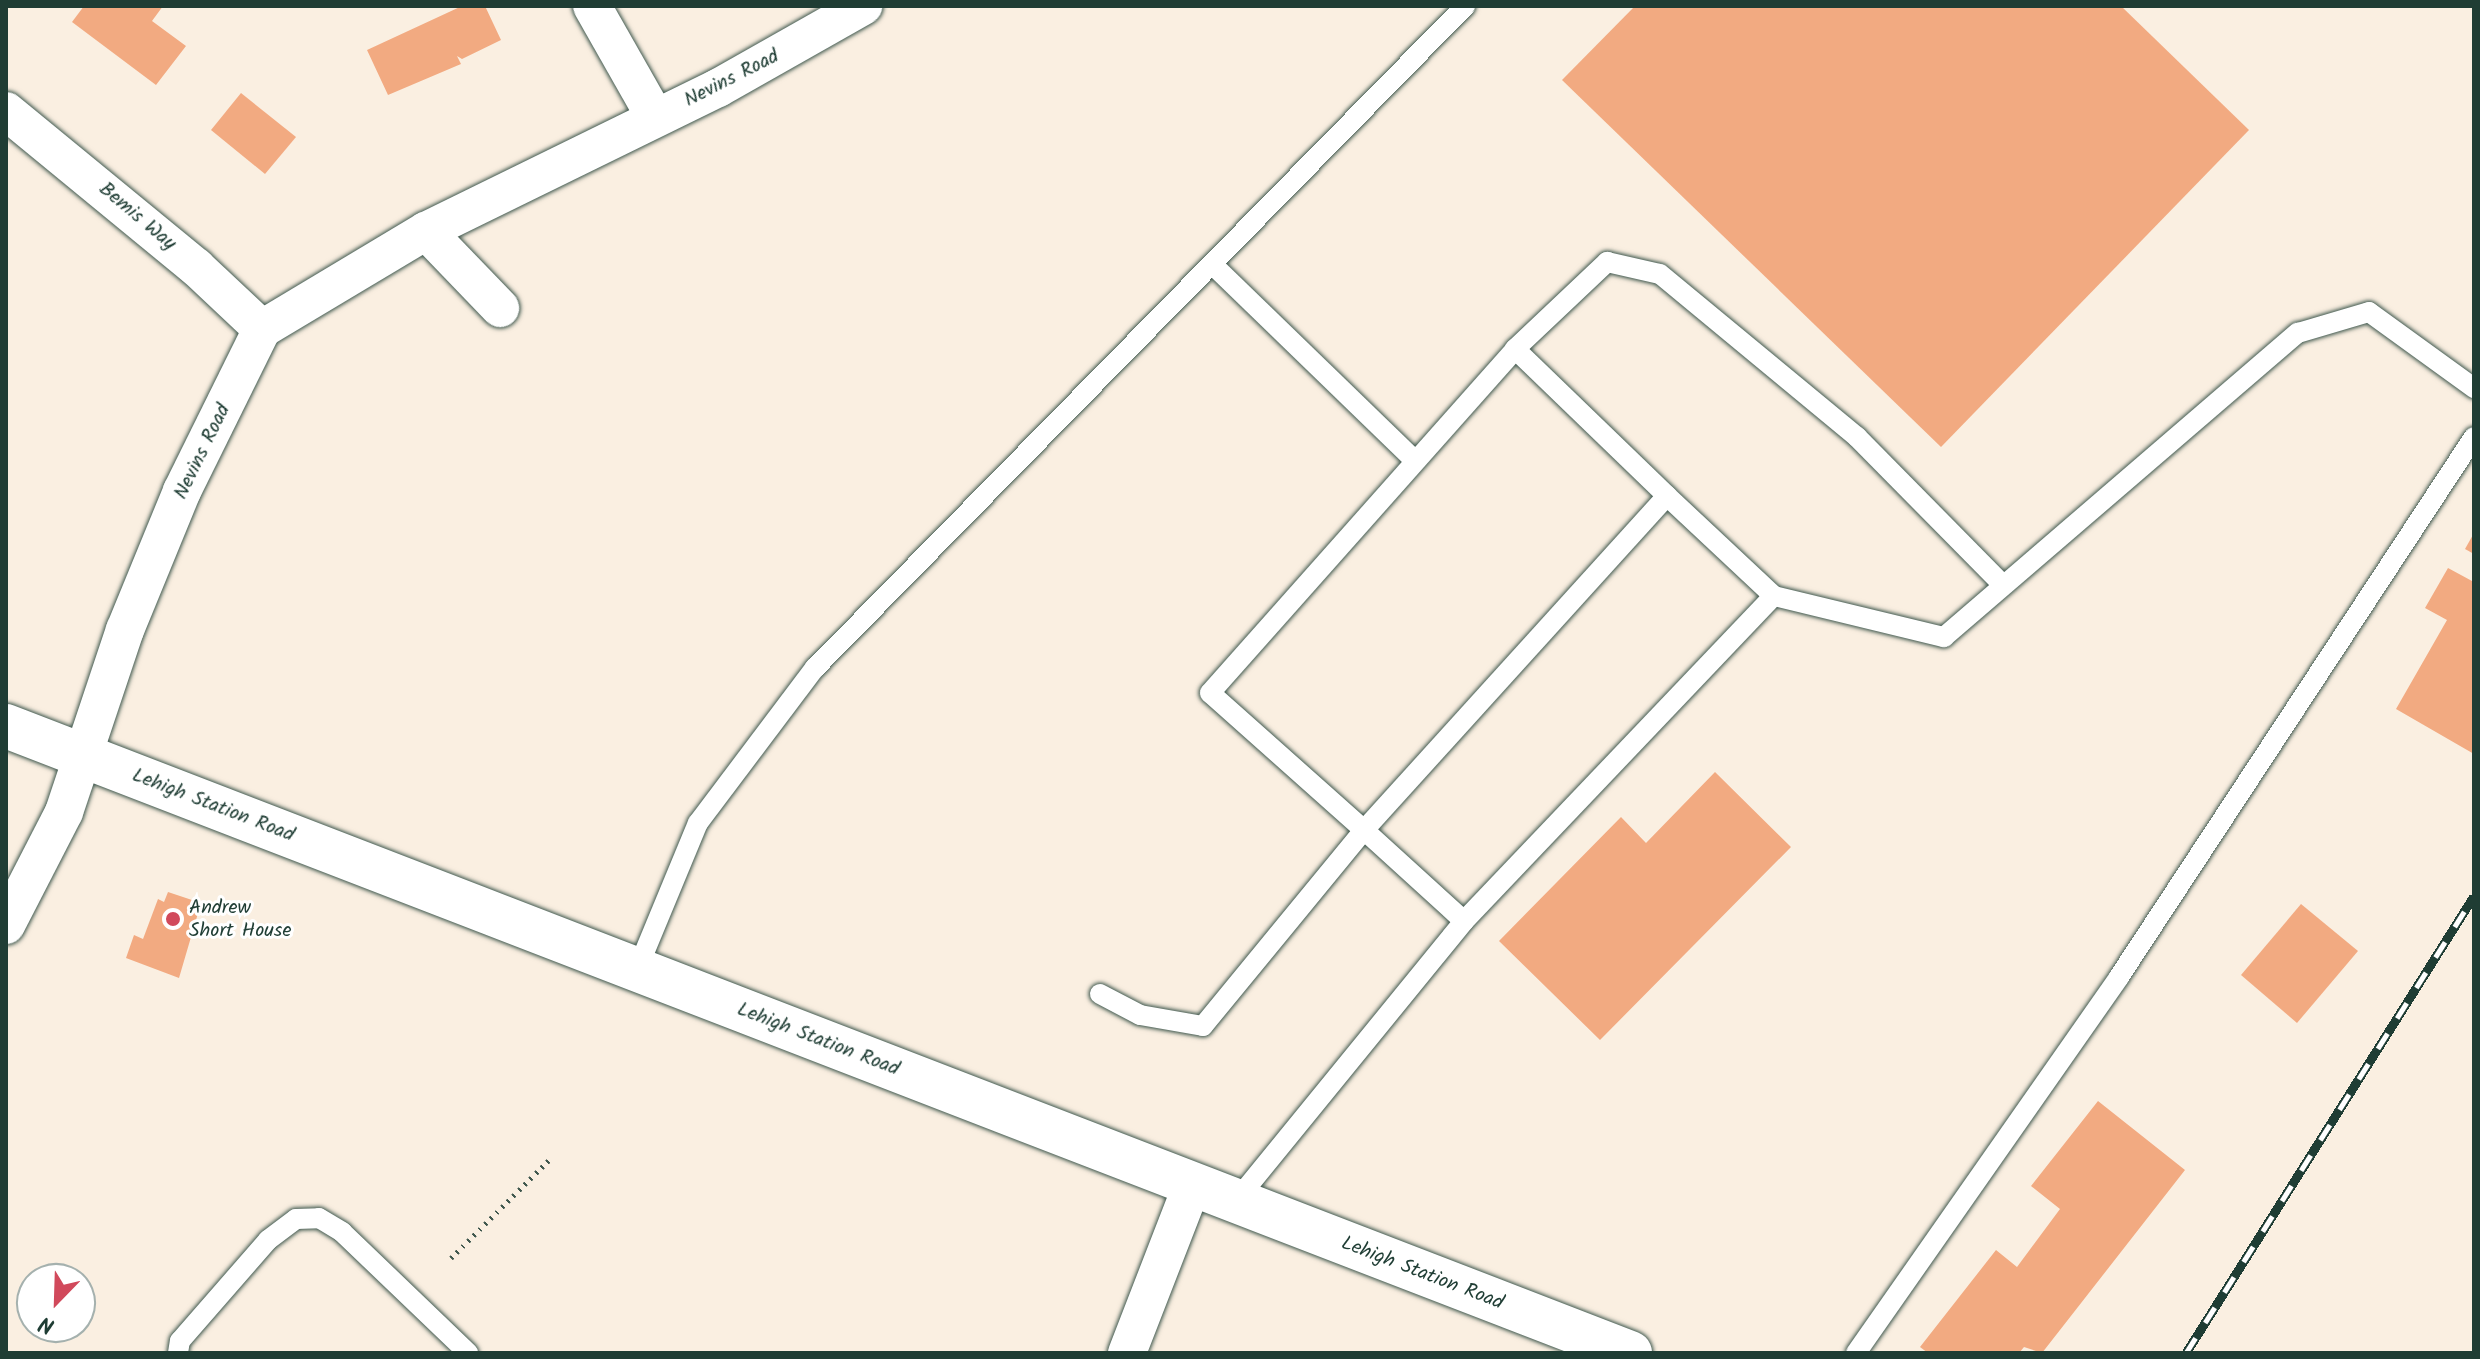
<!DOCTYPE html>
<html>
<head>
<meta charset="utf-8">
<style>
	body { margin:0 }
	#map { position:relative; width:2480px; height:1359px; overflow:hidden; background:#faefe1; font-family:Kalam,sans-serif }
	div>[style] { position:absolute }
	.building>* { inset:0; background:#f2aa81 }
	.path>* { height:5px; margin-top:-2.5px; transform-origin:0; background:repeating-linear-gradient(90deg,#40584e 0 2px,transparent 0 8px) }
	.roads { filter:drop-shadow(0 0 2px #40584e) drop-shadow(0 0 2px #40584e) }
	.lane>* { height:20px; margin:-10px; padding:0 10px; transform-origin:10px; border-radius:10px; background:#fff }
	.street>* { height:38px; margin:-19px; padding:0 19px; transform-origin:19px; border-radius:19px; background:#fff }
	.primary>* { height:44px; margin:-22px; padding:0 22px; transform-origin:22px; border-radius:22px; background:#fff }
	.rail>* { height:9px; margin-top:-4.5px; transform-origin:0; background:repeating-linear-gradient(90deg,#fff 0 18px,#1f3d34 0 36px); box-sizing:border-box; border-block:2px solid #1f3d34 }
	.dots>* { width:22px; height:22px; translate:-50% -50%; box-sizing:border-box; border:4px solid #fff; border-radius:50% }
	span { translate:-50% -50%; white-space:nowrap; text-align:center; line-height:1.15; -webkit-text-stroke:6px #fff; paint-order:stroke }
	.street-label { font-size:20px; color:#1f3d34 }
	.poi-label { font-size:20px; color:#1f3d34 }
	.left { translate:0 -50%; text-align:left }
	.frame { position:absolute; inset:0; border:8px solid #1f3d34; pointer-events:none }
	.north { position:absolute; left:16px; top:1263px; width:80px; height:80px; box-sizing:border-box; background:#fff; border:2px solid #a5b1ae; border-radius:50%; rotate:203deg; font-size:22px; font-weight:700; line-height:32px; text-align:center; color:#1f3d34 }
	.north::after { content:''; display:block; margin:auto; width:28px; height:36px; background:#d1495b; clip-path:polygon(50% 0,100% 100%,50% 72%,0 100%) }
</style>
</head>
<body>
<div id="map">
	<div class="building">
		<i style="clip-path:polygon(84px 6px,163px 6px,152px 21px,186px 46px,156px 85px,72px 22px)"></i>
		<i style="clip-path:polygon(462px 6px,485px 6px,501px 40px,462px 59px,457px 56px,461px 64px,388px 95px,367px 50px)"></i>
		<i style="clip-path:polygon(1635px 6px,2121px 6px,2249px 130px,1941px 447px,1562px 80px)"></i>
		<i style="clip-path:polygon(241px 93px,296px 137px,265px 174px,211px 130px)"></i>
		<i style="clip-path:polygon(2474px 533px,2474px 554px,2465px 549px)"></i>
		<i style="clip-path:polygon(2448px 568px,2472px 581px,2474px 577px,2474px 754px,2396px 709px,2447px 620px,2425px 608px)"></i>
		<i style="clip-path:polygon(1715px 772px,1791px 847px,1600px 1040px,1499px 941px,1621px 817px,1646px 843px)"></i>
		<i style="clip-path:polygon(168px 892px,201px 903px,179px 978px,126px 958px,134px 935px,143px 939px,158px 899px,164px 902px)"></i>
		<i style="clip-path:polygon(2301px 904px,2358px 951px,2297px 1023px,2241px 975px)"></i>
		<i style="clip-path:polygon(2098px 1101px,2185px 1170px,2042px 1353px,2024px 1347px,2019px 1353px,1928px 1353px,1920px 1347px,1996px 1250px,2017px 1267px,2060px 1209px,2031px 1186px)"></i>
	</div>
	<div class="path">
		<i style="left:451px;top:1258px;width:143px;rotate:-45deg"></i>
	</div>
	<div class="roads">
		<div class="lane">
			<i style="left:1213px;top:265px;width:281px;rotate:44.1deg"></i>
			<i style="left:1515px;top:349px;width:127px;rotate:-43.4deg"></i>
			<i style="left:1607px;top:262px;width:54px;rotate:12.8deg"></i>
			<i style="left:1660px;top:274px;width:256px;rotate:39.6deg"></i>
			<i style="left:1857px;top:437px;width:206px;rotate:45.4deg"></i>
			<i style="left:1464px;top:921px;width:449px;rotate:-46.4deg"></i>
			<i style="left:637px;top:970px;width:159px;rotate:-67.5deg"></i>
			<i style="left:698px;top:823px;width:194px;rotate:-53deg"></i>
			<i style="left:815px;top:668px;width:928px;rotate:-45.52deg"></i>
			<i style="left:1100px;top:994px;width:45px;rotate:27.7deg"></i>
			<i style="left:1140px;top:1015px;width:64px;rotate:9.9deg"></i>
			<i style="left:1203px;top:1026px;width:254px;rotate:-50.6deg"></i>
			<i style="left:1364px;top:830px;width:206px;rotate:-138.3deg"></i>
			<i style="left:1210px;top:693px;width:460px;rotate:-48.4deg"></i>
			<i style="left:1515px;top:349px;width:211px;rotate:44deg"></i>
			<i style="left:1235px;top:1202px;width:362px;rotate:-50.8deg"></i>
			<i style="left:1464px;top:921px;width:135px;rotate:-137.7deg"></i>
			<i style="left:1364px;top:830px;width:451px;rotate:-47.8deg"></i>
			<i style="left:1667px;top:496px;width:146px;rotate:43.1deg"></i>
			<i style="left:1774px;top:596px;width:175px;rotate:13.6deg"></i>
			<i style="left:1944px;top:637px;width:467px;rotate:-40.7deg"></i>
			<i style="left:2298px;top:333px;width:74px;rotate:-16.5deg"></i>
			<i style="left:2369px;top:312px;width:130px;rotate:35.9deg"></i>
			<i style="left:178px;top:1353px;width:12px;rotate:-81deg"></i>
			<i style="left:180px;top:1341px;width:134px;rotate:-48.9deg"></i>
			<i style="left:268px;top:1240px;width:35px;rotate:-37deg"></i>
			<i style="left:296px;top:1219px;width:23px;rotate:-2deg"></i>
			<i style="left:319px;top:1218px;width:27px;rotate:31deg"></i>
			<i style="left:342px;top:1232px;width:175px;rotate:43.8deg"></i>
			<i style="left:1856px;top:1353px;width:459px;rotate:-55deg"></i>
			<i style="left:2119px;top:977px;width:646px;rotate:-56.68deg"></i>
		</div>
		<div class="street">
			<i style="left:592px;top:6px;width:128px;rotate:60.4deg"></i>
			<i style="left:6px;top:111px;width:246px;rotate:39.4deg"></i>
			<i style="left:196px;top:267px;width:91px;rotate:43.2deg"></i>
			<i style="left:426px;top:231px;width:107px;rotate:46.1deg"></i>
			<i style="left:6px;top:925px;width:127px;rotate:-62.8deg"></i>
			<i style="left:64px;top:812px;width:192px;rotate:-71.5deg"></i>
			<i style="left:125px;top:630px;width:150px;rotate:-67.7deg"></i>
			<i style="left:182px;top:491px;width:181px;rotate:-63.7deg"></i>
			<i style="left:262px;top:329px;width:191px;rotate:-30.9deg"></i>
			<i style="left:426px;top:231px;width:325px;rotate:-26.1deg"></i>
			<i style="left:718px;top:88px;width:167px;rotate:-29.5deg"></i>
			<i style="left:1127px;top:1353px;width:180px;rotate:-68.8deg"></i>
		</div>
		<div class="primary">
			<i style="left:6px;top:726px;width:1741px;rotate:21.11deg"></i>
		</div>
	</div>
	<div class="rail">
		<i style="left:2186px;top:1353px;width:540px;rotate:-57.78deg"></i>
	</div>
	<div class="dots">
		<i style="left:173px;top:919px;background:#d1495b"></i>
	</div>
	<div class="street-label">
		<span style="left:732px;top:79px;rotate:-27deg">Nevins Road</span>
		<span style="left:137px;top:217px;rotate:40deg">Bemis Way</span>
		<span style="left:203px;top:452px;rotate:-64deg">Nevins Road</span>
		<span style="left:213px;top:806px;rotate:21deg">Lehigh Station Road</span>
		<span style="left:818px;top:1040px;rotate:21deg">Lehigh Station Road</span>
		<span style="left:1422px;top:1274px;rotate:21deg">Lehigh Station Road</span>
	</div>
	<div class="poi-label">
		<span class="left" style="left:189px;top:920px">Andrew<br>Short House</span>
	</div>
	<div class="frame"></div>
	<div class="north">N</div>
</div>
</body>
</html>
